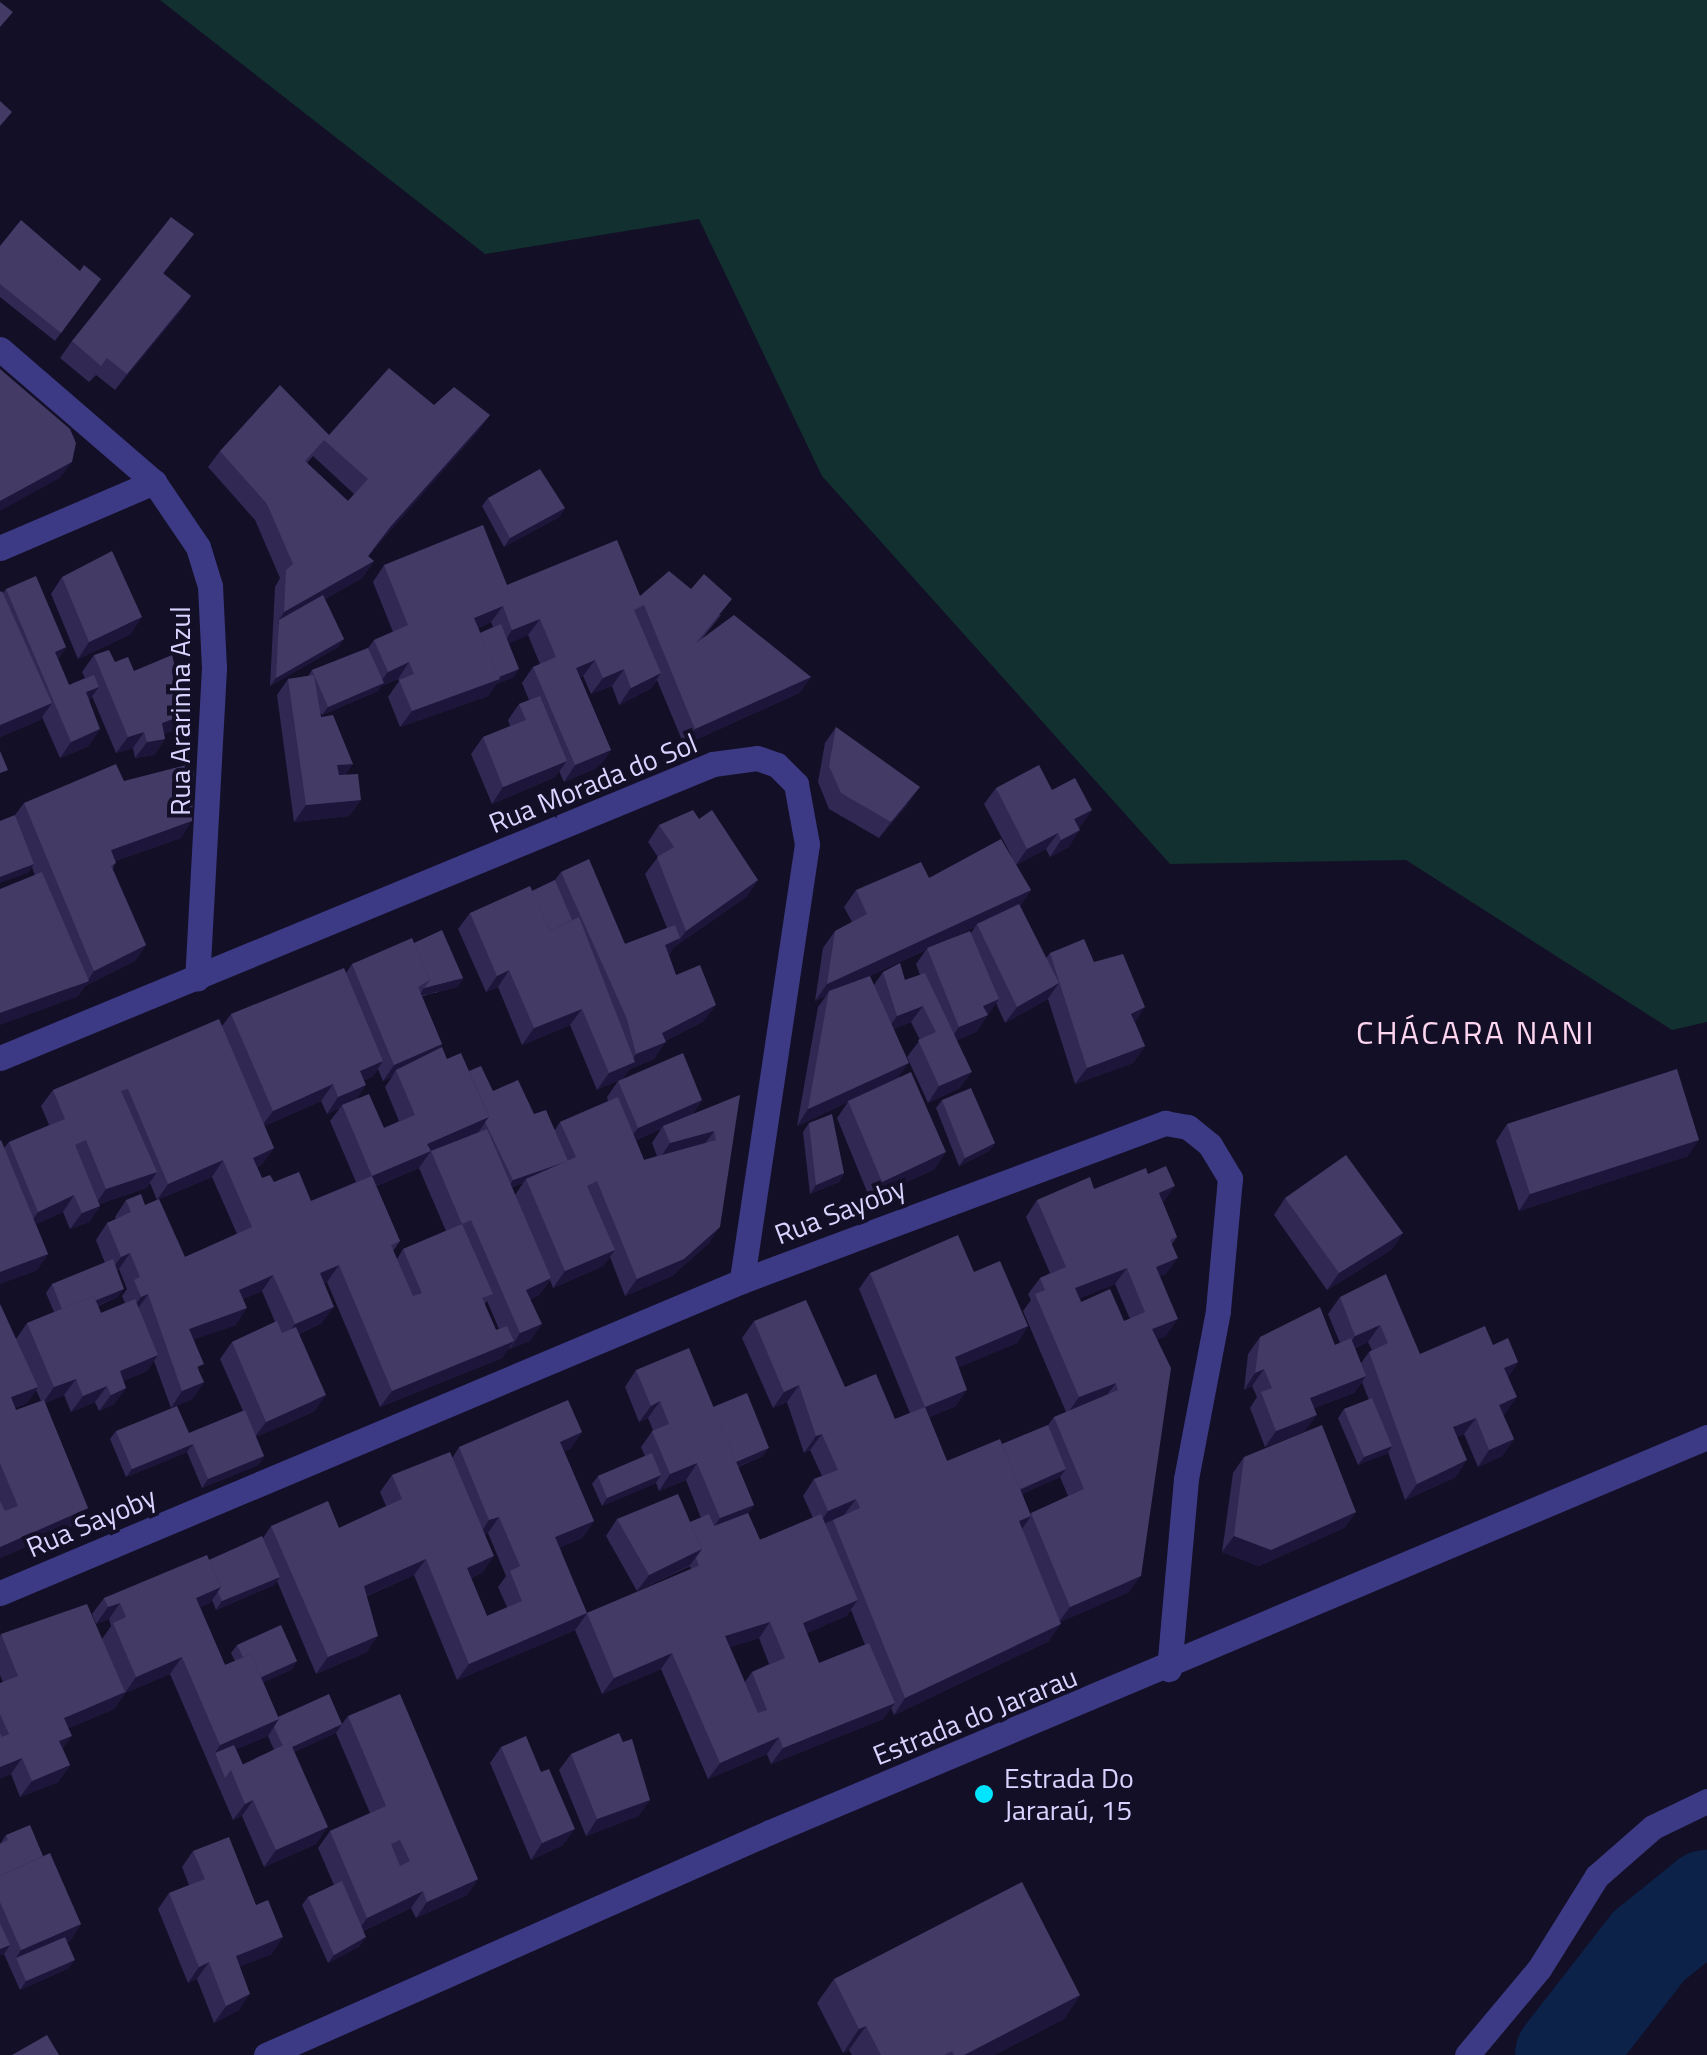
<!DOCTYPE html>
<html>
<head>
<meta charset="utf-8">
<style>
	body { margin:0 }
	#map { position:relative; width:1707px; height:2055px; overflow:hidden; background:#130f26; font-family:"Titillium Web",sans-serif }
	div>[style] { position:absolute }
	.green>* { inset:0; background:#12302f }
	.river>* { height:98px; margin:-49px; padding:0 49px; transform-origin:49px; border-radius:49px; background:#0c2248 }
	.minor>* { height:25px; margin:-12.5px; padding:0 12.5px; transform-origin:12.5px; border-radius:12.5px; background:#3d3a85 }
	.wall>* { inset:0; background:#312854 }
	.shaded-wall>* { inset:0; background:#1d163a }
	.building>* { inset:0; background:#433a66 }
	.dots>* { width:28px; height:28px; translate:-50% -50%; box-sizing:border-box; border:5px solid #130f26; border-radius:50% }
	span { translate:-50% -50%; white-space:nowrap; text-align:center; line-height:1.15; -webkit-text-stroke:8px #130f26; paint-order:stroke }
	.street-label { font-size:28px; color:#d9d4ff }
	.poi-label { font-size:28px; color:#d9d4ff }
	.left { translate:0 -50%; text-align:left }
	.quarter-label { font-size:32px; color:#ffd6f0; letter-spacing:2.5px }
</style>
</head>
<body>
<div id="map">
	<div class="green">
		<i style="clip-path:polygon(160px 0,1707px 0,1707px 1022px,1672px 1030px,1406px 860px,1170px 864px,822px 476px,699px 219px,485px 254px)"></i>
	</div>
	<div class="river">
		<i style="left:1564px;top:2055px;width:138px;rotate:-52.1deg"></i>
		<i style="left:1649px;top:1946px;width:75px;rotate:-39deg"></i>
	</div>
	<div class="minor">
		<i style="left:0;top:349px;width:203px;rotate:40.8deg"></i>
		<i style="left:154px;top:482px;width:78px;rotate:55.9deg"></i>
		<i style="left:198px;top:547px;width:41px;rotate:72.9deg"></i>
		<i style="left:210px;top:586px;width:82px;rotate:87.2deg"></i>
		<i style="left:214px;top:668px;width:311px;rotate:93.1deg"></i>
		<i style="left:0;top:548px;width:168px;rotate:-23.2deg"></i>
		<i style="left:0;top:1058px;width:771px;rotate:-22.41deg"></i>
		<i style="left:713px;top:764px;width:44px;rotate:-7.8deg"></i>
		<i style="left:757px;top:758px;width:21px;rotate:19deg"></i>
		<i style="left:777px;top:765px;width:27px;rotate:45deg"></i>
		<i style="left:796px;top:784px;width:61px;rotate:79.6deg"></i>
		<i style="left:807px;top:844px;width:442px;rotate:98.5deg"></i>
		<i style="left:0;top:1593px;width:805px;rotate:-22.81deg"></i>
		<i style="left:742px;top:1281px;width:452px;rotate:-20.5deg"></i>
		<i style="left:1165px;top:1123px;width:23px;rotate:10deg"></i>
		<i style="left:1188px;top:1127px;width:28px;rotate:39deg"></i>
		<i style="left:1210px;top:1145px;width:39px;rotate:59deg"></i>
		<i style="left:1230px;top:1178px;width:134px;rotate:95.2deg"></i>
		<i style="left:1218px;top:1311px;width:171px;rotate:100.8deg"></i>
		<i style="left:1186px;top:1479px;width:191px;rotate:95.1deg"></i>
		<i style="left:266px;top:2055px;width:551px;rotate:-23.87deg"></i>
		<i style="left:770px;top:1832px;width:1017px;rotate:-22.86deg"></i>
		<i style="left:1467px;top:2055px;width:112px;rotate:-50.1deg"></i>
		<i style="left:1539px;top:1969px;width:110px;rotate:-58.1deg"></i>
		<i style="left:1597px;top:1876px;width:74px;rotate:-41.2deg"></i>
		<i style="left:1653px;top:1827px;width:60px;rotate:-25.7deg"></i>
	</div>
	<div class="wall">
		<i style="clip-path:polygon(194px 234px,163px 274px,191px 296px,179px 313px,115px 390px,96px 375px,89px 382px,60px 358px,72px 341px)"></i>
		<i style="clip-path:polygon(0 246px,80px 271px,101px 279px,55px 341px,0 297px)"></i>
		<i style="clip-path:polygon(evenodd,434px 405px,490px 415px,478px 431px,380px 542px,368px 557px,374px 561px,362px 578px,325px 599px,344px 639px,338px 647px,270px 686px,275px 587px,280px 578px,255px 520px,208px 467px,220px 451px,329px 435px,434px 405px,313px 456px,354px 494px,348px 501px,307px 463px,313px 456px)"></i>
		<i style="clip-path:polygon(488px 498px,565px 508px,559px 517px,504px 547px,482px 506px)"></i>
		<i style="clip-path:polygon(evenodd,384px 565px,507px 585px,640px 596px,721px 615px,701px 640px,811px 677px,799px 693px,684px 745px,657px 680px,650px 689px,619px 705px,612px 686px,591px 694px,583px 676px,580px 677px,611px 750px,599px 767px,564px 782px,559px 771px,555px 777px,492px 804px,471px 754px,483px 737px,510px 726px,508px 720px,519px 704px,529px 700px,522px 683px,533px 667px,540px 664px,528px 635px,509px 643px,514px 677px,496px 684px,488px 696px,400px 727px,388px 697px,399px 681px,398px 679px,381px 686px,378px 691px,322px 715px,320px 712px,321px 717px,353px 764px,345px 775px,361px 800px,349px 816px,294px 822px,277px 695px,288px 679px,308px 676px,312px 670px,368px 648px,374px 640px,393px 632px,373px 582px,384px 565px,491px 622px,493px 627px,480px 633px,478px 628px,491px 622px)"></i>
		<i style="clip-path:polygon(62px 577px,131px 634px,78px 659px,51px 594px)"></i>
		<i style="clip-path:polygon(6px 589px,66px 647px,58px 659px,69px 685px,85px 678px,82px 672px,94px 655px,115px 662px,134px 671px,175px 730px,164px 734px,165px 739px,154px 755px,135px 758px,133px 748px,116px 753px,92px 696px,89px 701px,89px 746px,60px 758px,42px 717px,40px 720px,0 737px,0 592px,3px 593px)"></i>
		<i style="clip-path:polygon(836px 727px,908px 804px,879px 838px,829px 809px,818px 782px,825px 743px)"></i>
		<i style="clip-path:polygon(124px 781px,181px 838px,115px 861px,113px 869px,146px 945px,135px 961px,85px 986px,77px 997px,32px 867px,28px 873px,15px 815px,24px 803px)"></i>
		<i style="clip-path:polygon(evenodd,996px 788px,1052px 790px,1092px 810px,1079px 828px,1069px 847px,1050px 857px,1046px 849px,1016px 865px,1031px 890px,1020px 906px,1046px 958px,1050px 953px,1094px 962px,1135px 1022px,1145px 1046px,1133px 1063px,1075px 1084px,1048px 999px,1005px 1023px,996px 1003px,976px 1032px,957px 1040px,960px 1088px,928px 1103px,907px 1057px,920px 1040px,911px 1022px,894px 1029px,899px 1078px,935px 1169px,870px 1199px,837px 1118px,848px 1102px,797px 1126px,818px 1007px,826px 996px,815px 1001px,823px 948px,835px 931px,852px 922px,844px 907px,856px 890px,929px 878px,1012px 857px,984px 804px,996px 788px,975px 927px,971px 933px,947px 940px,975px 927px,996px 788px,926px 950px,916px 964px,920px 975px,905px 980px,883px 972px,874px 985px,865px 978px,926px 950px)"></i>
		<i style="clip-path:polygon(699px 819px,758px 880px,746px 897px,674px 947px,669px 955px,676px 975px,704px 1021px,665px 1041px,654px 1059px,630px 1069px,597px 1090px,570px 1025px,522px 1045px,498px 987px,486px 992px,458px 929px,470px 913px,532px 891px,555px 880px,561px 872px,625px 944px,667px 928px,645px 874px,658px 857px,648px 842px,659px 825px)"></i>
		<i style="clip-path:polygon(evenodd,414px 943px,463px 978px,457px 987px,422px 996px,442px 1044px,439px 1049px,447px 1059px,469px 1071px,493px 1091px,534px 1114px,555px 1130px,560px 1122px,608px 1101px,607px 1097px,618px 1081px,702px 1100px,692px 1115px,740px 1095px,709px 1243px,672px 1276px,625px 1296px,610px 1257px,603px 1266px,553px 1288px,550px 1280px,539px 1295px,531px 1299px,530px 1341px,508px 1349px,502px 1358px,380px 1407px,327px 1282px,324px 1283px,322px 1323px,299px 1334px,315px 1411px,256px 1437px,264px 1456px,258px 1465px,202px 1488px,187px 1452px,126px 1477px,110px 1439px,116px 1431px,189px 1433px,243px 1411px,220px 1359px,232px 1342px,275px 1322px,262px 1291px,243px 1299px,236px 1325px,194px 1339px,199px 1372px,204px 1382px,192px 1399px,171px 1408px,154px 1361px,147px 1371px,123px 1381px,126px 1388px,114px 1404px,99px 1411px,95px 1402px,71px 1412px,64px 1395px,45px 1403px,88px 1508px,77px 1524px,0 1558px,0 1304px,16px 1339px,27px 1323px,54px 1312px,46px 1293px,52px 1284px,105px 1263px,96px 1240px,107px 1223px,116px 1219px,115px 1217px,126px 1200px,145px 1205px,185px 1257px,237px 1234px,212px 1177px,157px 1200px,150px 1183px,146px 1188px,99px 1204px,100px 1206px,89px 1222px,70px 1229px,63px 1212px,36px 1224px,48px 1254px,36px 1271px,4px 1148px,9px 1142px,49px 1125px,41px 1106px,53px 1090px,222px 1026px,231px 1014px,346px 973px,352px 964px,414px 943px,378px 1069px,383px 1081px,392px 1077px,385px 1087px,399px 1121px,384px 1128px,357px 1099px,364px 1080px,372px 1077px,378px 1069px,414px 943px,321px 1101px,327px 1114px,340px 1108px,330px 1121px,356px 1182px,311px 1201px,262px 1178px,257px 1167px,262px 1164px,274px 1148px,264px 1126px,321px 1101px,414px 943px,661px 1129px,652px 1143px,657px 1156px,644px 1160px,636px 1140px,661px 1129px,414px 943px,419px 1168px,446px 1231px,403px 1249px,397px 1259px,393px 1251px,400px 1241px,376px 1186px,419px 1168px,414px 943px,523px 1183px,515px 1195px,512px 1187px,523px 1183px,414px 943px,119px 1269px,127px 1289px,122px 1296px,125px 1303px,101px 1313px,98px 1306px,118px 1297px,117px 1270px,119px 1269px,414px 943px,487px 1301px,499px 1329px,496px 1330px,485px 1304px,487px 1301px,414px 943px,36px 1390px,41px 1401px,16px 1410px,15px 1408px,27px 1403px,36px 1390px)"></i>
		<i style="clip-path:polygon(942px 1100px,995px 1143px,989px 1151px,959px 1166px,936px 1108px)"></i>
		<i style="clip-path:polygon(809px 1123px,844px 1173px,839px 1182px,810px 1194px,803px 1132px)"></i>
		<i style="clip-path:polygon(1507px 1124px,1688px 1156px,1519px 1211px,1496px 1141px)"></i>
		<i style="clip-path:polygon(evenodd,1094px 1189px,1163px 1203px,1177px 1237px,1172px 1244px,1166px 1274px,1160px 1276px,1166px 1336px,1157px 1339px,1129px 1592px,1060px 1622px,1049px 1641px,894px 1715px,891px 1708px,883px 1719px,771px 1764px,767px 1754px,708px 1779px,661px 1669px,602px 1694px,575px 1630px,587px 1613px,691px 1569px,690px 1566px,637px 1591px,606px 1536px,617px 1519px,690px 1522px,701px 1518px,686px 1480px,659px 1491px,656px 1483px,602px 1506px,592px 1484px,598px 1476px,645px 1456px,641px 1447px,653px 1430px,648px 1418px,639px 1422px,625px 1387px,636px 1370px,713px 1407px,763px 1456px,738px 1467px,754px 1505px,748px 1513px,760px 1540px,813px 1518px,803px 1496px,814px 1479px,822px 1476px,810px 1450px,804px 1453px,787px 1402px,773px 1408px,742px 1338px,754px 1321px,845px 1387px,895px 1419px,910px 1413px,859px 1289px,870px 1273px,974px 1272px,1028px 1326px,1017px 1343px,958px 1367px,956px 1406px,929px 1417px,947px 1461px,1002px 1444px,1048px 1425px,1054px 1417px,1066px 1412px,1023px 1311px,1031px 1300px,1028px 1294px,1040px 1278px,1050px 1273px,1026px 1217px,1037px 1200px,1094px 1189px,1115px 1284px,1130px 1319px,1124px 1321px,1081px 1302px,1080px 1298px,1115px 1284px,1094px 1189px,1060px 1477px,1068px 1496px,1030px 1514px,1022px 1494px,1060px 1477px,1094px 1189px,851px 1610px,865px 1645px,819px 1663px,807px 1633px,846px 1616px,851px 1610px,1094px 1189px,759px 1638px,769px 1664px,752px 1672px,745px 1682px,730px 1647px,759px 1638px)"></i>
		<i style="clip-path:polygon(1285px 1198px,1403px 1233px,1391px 1250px,1327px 1290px,1274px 1215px)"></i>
		<i style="clip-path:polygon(evenodd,1340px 1297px,1420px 1354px,1493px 1345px,1518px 1362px,1508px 1377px,1505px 1414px,1503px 1415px,1514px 1439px,1502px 1456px,1478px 1467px,1464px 1434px,1457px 1437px,1456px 1477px,1405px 1500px,1388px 1452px,1358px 1465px,1338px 1418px,1344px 1409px,1369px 1400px,1362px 1382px,1354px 1393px,1314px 1408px,1305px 1431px,1265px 1447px,1250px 1408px,1257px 1397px,1252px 1386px,1244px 1390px,1248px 1354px,1260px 1337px,1335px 1345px,1340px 1343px,1328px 1314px,1340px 1297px,1368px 1342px,1372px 1350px,1369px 1352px,1361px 1363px,1355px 1348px,1368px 1342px)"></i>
		<i style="clip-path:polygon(evenodd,582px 1432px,570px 1449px,564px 1451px,594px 1521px,582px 1538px,560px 1547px,575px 1630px,457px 1680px,414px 1575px,367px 1596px,367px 1652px,316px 1674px,277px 1581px,274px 1585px,216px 1610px,212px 1600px,210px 1603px,200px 1607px,225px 1665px,235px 1661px,231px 1653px,237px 1645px,297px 1661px,291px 1670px,263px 1682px,278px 1717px,342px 1724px,348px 1716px,478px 1879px,467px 1895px,416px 1918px,411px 1908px,363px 1931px,360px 1946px,328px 1963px,302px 1905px,308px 1897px,334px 1885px,318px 1848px,330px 1831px,370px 1813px,336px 1733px,294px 1752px,316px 1844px,264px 1867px,242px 1816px,233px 1820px,170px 1674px,125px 1693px,114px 1709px,68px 1728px,63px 1749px,70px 1765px,58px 1782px,20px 1797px,11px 1774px,0 1778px,0 1683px,3px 1682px,0 1675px,0 1636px,1px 1634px,102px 1639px,111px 1626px,109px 1619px,96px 1624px,92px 1614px,104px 1598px,209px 1560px,263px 1538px,271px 1526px,339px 1528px,386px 1506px,380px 1492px,392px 1475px,453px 1457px,459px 1447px,582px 1432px,488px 1533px,506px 1576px,498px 1587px,507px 1607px,487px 1616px,471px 1578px,483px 1572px,485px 1534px,488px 1533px,582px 1432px,268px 1736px,274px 1750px,243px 1765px,236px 1749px,268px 1736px)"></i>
		<i style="clip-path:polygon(1244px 1457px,1356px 1512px,1344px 1528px,1259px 1566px,1222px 1552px,1233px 1473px)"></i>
		<i style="clip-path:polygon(501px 1747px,541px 1772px,563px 1845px,531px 1860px,490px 1763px)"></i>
		<i style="clip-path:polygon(571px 1754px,650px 1800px,638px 1816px,586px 1836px,559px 1770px)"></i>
		<i style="clip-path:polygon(6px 1835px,43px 1856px,81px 1924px,70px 1941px,67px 1942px,69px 1968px,20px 1990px,4px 1954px,0 1955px,0 1844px)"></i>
		<i style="clip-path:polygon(193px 1851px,272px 1954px,240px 1966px,239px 2010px,214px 2023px,197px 1979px,188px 1983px,158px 1909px,169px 1893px,189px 1885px,182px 1867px)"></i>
		<i style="clip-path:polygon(834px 1979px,1080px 1995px,1064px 2019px,994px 2055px,852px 2055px,849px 2050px,843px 2053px,817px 2003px)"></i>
	</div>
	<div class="shaded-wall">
		<i style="clip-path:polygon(191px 296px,179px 313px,115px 390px,127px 374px)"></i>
		<i style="clip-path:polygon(490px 415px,478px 431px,380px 542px,358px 570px,374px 561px,362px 578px,278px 625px,279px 620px,284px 612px,391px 526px)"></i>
		<i style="clip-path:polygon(72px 462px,60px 478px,0 511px,0 501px)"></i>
		<i style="clip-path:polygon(565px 508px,559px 517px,504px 547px,510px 538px)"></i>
		<i style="clip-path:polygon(503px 606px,491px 622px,463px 634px,474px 618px)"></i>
		<i style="clip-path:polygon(142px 617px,131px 634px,78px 659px,89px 642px)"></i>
		<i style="clip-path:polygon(540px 619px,528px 635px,501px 647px,512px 630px)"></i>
		<i style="clip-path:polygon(344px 639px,338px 647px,270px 686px,276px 678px)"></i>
		<i style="clip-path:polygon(66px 647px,55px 663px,55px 652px)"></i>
		<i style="clip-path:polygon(595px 660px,583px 676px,565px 685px,576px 668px)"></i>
		<i style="clip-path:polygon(409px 662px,398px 679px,381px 686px,378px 691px,322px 715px,328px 707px,378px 685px,388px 672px)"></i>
		<i style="clip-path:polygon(519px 669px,514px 677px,496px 684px,488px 696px,400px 727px,412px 711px)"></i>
		<i style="clip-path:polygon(624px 669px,612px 686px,591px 694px,603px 678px)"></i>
		<i style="clip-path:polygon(661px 673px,650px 689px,619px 705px,631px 688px)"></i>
		<i style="clip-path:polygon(811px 677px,799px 693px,684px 745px,695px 729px)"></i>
		<i style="clip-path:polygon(99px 687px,87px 703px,86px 692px)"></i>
		<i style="clip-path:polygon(52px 703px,40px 720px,0 737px,0 725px)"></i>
		<i style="clip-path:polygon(187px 714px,175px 730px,151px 739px,162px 723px)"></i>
		<i style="clip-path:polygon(100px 729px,89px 746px,60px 758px,71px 742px)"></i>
		<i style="clip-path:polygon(144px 732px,133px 748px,116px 753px,128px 737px)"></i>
		<i style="clip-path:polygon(165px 739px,154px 755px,135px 758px,147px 742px)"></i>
		<i style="clip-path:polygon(611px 750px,599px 767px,564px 782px,575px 765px)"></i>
		<i style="clip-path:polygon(567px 761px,555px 777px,492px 804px,503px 787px)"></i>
		<i style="clip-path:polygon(353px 764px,342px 780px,326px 781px,337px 765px)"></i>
		<i style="clip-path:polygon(920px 787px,908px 804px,879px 838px,891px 822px)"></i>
		<i style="clip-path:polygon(361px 800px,349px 816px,294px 822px,306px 805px)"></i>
		<i style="clip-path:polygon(1092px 810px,1080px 827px,1063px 836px,1074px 819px)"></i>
		<i style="clip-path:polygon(192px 821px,181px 838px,100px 866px,111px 850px)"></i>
		<i style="clip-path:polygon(1080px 830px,1069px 847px,1050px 857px,1061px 840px)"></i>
		<i style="clip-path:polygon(1058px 833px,1046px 849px,1016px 865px,1027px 849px)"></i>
		<i style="clip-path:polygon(34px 864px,28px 873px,0 883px,0 877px)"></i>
		<i style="clip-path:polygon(758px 880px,746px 897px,674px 947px,686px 931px)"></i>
		<i style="clip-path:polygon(1031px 890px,1020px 907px,977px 924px,975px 927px,829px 995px,829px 991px,826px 996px,815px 1001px,827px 984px)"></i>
		<i style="clip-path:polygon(680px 938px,669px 955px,665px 945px)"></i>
		<i style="clip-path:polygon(146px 945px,135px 961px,85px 986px,77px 997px,0 1025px,0 1013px,87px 982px,94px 971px)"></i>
		<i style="clip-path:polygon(509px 970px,498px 987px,486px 992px,497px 976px)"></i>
		<i style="clip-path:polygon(463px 978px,457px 987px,419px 996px,424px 988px)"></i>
		<i style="clip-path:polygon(1059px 983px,1047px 1000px,1005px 1023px,1017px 1007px)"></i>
		<i style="clip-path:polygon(999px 999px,976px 1032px,947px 1044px,959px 1027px,983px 1006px)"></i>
		<i style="clip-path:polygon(716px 1005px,704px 1021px,655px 1046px,666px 1042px,654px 1059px,630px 1069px,623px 1079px,597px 1090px,609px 1073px,629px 1064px,636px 1054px,662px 1033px)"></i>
		<i style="clip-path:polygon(923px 1006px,911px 1022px,885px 1033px,897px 1016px)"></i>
		<i style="clip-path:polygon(1145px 1007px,1134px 1024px,1131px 1014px)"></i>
		<i style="clip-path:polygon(582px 1009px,570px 1025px,522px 1045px,534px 1028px)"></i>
		<i style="clip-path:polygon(442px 1044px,431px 1060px,396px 1070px,392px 1077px,383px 1081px,394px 1065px)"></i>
		<i style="clip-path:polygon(1145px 1046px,1133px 1063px,1075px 1084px,1087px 1068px)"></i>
		<i style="clip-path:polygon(383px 1061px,372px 1077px,348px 1087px,360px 1071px)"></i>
		<i style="clip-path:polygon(909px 1063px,897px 1079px,797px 1126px,808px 1109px)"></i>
		<i style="clip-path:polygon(972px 1072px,960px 1088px,928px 1103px,939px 1086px)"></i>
		<i style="clip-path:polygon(333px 1084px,321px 1101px,261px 1127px,273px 1111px)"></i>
		<i style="clip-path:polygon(366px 1085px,355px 1101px,342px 1105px,340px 1108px,327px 1114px,338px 1097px)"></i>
		<i style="clip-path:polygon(702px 1100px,691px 1116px,663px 1126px,661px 1129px,626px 1144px,638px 1128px)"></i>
		<i style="clip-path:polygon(489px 1117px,477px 1134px,431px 1151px,419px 1168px,360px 1192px,372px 1176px,427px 1144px)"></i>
		<i style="clip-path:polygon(714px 1131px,702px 1148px,659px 1160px,670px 1143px)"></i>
		<i style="clip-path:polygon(1699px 1140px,1688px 1156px,1519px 1211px,1530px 1194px)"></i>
		<i style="clip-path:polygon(995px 1143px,989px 1151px,959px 1166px,965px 1158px)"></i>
		<i style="clip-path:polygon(274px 1148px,262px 1164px,241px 1174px,253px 1158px)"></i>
		<i style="clip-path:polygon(946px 1152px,935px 1169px,870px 1199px,882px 1182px)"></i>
		<i style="clip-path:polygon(223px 1160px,212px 1177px,157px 1200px,168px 1184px)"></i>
		<i style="clip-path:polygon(568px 1161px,526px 1179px,523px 1183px,508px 1188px,513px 1180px)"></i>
		<i style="clip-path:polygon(157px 1172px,146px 1188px,95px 1205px,106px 1189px)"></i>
		<i style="clip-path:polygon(844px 1173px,839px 1182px,810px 1194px,816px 1185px)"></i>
		<i style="clip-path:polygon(1175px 1186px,1163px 1203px,1159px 1193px)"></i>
		<i style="clip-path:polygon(74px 1195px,63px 1212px,27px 1228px,38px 1212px)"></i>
		<i style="clip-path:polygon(100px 1206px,89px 1222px,70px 1229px,82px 1213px)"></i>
		<i style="clip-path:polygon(720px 1227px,709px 1243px,672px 1276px,625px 1296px,637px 1279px)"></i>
		<i style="clip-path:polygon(1403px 1233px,1391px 1250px,1327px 1290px,1339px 1273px)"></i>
		<i style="clip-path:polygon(615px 1250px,603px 1266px,553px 1288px,565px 1271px)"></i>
		<i style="clip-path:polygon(130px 1253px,119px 1269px,109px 1273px,121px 1257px)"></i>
		<i style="clip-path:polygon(48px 1254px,36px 1271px,0 1284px,0 1272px)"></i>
		<i style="clip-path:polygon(1178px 1258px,1166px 1274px,1145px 1283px,1156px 1267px)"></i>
		<i style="clip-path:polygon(339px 1265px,327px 1282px,308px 1290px,320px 1273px)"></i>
		<i style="clip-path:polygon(1127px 1268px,1115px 1284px,1064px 1305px,1075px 1288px)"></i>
		<i style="clip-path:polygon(273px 1275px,262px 1291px,227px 1306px,239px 1290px)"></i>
		<i style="clip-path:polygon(551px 1278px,539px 1295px,515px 1306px,526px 1290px)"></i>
		<i style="clip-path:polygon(124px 1289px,118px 1297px,58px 1322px,64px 1314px)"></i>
		<i style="clip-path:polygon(148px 1294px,137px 1310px,129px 1314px,141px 1297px)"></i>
		<i style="clip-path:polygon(334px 1307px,322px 1323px,283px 1341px,295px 1324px)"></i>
		<i style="clip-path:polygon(247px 1308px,236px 1325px,178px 1345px,189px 1329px)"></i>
		<i style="clip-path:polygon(1178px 1319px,1166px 1336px,1141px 1346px,1152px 1329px)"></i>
		<i style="clip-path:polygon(542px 1324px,530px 1341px,509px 1350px,520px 1333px)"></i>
		<i style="clip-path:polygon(1380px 1325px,1368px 1342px,1344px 1352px,1355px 1336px)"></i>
		<i style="clip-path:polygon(1028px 1326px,1017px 1343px,943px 1374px,955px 1357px)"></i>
		<i style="clip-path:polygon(514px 1341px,502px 1358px,380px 1407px,392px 1391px)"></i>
		<i style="clip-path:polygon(158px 1355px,147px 1371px,108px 1388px,120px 1371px)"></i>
		<i style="clip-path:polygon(1518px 1362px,1507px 1378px,1504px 1368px)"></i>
		<i style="clip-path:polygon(1264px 1369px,1252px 1386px,1244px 1390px,1255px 1373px)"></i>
		<i style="clip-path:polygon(1366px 1376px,1354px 1393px,1299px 1414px,1310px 1398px)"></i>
		<i style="clip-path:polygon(76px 1379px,64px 1395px,42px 1404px,54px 1387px)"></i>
		<i style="clip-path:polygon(204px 1382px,192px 1399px,171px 1408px,182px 1391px)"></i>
		<i style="clip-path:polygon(1116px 1383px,1104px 1399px,1067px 1414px,1079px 1397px)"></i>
		<i style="clip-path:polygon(799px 1385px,787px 1402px,773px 1408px,784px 1392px)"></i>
		<i style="clip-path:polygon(107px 1386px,95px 1402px,71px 1412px,83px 1396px)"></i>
		<i style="clip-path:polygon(38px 1387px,27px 1403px,0 1414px,11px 1397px)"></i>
		<i style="clip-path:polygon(126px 1388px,114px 1404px,99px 1411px,111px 1395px)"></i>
		<i style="clip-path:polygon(967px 1390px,956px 1406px,914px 1423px,925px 1407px)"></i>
		<i style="clip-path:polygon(326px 1395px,315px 1411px,254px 1438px,266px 1422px)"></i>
		<i style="clip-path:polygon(1517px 1397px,1505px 1414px,1488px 1422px,1499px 1405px)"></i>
		<i style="clip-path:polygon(660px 1401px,648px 1418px,639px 1422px,651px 1406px)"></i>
		<i style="clip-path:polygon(1317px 1415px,1305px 1431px,1265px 1447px,1276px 1431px)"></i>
		<i style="clip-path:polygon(1476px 1418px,1464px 1434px,1442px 1444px,1453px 1427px)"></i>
		<i style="clip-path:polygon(582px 1432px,570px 1449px,549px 1458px,560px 1442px)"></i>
		<i style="clip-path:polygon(822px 1434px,810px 1450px,804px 1453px,816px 1436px)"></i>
		<i style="clip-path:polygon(1514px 1439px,1502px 1456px,1478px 1467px,1489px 1450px)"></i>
		<i style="clip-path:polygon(193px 1444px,187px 1452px,126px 1477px,132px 1469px)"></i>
		<i style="clip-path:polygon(1392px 1446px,1387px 1454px,1358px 1465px,1364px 1457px)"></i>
		<i style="clip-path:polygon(769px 1448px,763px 1456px,722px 1473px,728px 1465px)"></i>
		<i style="clip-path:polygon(264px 1456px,258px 1465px,202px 1488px,208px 1479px)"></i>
		<i style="clip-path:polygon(1467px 1460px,1456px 1477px,1405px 1500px,1417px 1484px)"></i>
		<i style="clip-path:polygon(697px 1463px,686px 1480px,659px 1491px,670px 1474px)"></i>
		<i style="clip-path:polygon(1066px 1469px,1060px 1477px,1007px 1501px,1013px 1493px)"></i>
		<i style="clip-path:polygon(661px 1475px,655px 1484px,602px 1506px,607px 1498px)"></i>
		<i style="clip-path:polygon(856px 1499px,844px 1515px,817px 1527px,828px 1511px)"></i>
		<i style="clip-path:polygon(754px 1505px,742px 1521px,708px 1535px,720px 1518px)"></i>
		<i style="clip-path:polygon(88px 1508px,77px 1524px,0 1558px,0 1547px)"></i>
		<i style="clip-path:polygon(1356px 1512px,1344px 1528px,1259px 1566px,1222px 1552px,1234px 1536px)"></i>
		<i style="clip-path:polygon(1031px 1516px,1020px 1532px,1019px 1521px)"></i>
		<i style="clip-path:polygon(499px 1517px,488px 1533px,478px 1537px,489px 1520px)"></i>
		<i style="clip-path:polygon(594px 1521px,582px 1538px,544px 1554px,555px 1537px)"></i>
		<i style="clip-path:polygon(702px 1549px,690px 1565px,637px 1591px,649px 1575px)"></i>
		<i style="clip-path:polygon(494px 1556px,483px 1572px,455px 1585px,467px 1568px)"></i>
		<i style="clip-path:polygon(426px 1559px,414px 1575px,352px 1602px,364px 1586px)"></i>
		<i style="clip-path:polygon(1141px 1576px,1129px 1592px,1058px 1623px,1070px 1607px)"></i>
		<i style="clip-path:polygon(280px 1577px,274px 1585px,216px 1610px,222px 1601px)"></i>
		<i style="clip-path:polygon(221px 1587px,210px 1603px,185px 1614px,196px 1598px)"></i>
		<i style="clip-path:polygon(858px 1600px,846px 1616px,791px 1640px,803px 1623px)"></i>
		<i style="clip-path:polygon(120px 1603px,109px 1619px,96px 1624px,108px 1607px)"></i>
		<i style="clip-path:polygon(587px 1613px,575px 1630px,457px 1680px,469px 1664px)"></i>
		<i style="clip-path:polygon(770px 1622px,759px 1638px,714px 1652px,725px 1636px)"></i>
		<i style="clip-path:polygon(1061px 1624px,1049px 1641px,894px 1715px,905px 1698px)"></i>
		<i style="clip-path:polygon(378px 1636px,367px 1652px,316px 1674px,328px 1657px)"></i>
		<i style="clip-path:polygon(672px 1653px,661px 1669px,602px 1694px,614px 1678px)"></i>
		<i style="clip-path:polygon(182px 1657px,170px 1674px,125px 1693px,136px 1677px)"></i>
		<i style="clip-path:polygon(297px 1661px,291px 1670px,248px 1689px,254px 1681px)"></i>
		<i style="clip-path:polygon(125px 1692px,114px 1709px,53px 1735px,64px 1718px)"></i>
		<i style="clip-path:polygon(895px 1703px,883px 1719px,771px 1764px,783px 1748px)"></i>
		<i style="clip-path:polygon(279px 1719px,268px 1736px,217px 1758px,215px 1753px,220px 1745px)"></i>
		<i style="clip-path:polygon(342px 1724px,336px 1733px,279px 1759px,285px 1750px)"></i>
		<i style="clip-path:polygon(72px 1736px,60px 1752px,59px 1741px)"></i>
		<i style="clip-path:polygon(779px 1737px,767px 1754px,708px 1779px,720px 1763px)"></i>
		<i style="clip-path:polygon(22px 1758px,11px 1774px,0 1778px,0 1767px)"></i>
		<i style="clip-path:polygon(70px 1765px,58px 1782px,20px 1797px,32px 1781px)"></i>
		<i style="clip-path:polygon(253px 1800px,242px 1816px,233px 1820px,245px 1804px)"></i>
		<i style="clip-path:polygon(650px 1800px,638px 1816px,586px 1836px,597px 1819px)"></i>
		<i style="clip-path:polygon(328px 1827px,316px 1844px,264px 1867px,276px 1850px)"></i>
		<i style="clip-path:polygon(575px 1829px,563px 1845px,531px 1860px,542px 1843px)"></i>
		<i style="clip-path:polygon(478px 1879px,467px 1895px,416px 1918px,427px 1902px)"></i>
		<i style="clip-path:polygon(423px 1891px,411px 1908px,356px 1934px,367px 1918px)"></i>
		<i style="clip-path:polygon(81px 1924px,70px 1941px,18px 1963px,16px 1958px,21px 1950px)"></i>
		<i style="clip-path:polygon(283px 1937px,272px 1954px,224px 1973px,236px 1956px)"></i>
		<i style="clip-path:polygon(366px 1937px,360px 1946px,328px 1963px,334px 1955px)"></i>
		<i style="clip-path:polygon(10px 1945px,4px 1954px,0 1955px,0 1949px)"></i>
		<i style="clip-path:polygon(75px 1960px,69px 1968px,20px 1990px,26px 1981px)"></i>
		<i style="clip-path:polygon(209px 1962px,197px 1979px,188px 1983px,199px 1967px)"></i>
		<i style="clip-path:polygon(250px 1994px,239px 2010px,214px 2023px,226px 2006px)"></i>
		<i style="clip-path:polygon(1080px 1995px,1064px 2019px,994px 2055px,964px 2055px)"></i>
		<i style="clip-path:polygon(866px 2026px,849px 2050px,843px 2053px,859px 2029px)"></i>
	</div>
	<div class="building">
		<i style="clip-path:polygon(0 2px,13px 12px,0 27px)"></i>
		<i style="clip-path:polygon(0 101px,12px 112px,0 126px)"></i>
		<i style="clip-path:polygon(171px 217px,194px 234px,163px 273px,191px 296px,127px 374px,107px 358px,101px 366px,72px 341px)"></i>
		<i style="clip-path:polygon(21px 220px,80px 271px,84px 265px,101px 279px,61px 333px,0 284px,0 246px)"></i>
		<i style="clip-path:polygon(evenodd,389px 368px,434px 405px,454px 387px,490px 415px,391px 526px,368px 556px,374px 561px,284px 612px,286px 570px,293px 564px,267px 504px,220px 451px,280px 385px,329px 435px,389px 368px,324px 440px,368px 479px,348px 501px,305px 461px,324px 440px)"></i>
		<i style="clip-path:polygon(0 369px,70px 429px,76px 443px,72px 462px,0 501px)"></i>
		<i style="clip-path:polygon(540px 469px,565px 508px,510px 538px,488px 498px)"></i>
		<i style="clip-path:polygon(483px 525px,507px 585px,617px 540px,640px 596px,669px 571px,691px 589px,704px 574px,732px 599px,696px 643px,734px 615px,811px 677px,695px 729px,644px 605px,634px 610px,661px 673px,631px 688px,624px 669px,603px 678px,595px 660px,576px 668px,611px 750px,575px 765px,533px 667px,556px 657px,540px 619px,512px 630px,503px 606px,474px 618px,500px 679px,412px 711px,399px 680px,414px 674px,409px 662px,388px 672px,374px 640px,408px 625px,384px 565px)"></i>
		<i style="clip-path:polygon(112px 551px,142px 617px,89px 642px,62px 577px)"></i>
		<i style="clip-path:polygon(36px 576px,66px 647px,55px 652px,69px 685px,94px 675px,99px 687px,86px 692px,100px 729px,71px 742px,6px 589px)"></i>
		<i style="clip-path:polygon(2px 591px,52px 703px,0 725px,0 592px)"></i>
		<i style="clip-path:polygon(323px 595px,344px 639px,276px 678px,279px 620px)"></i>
		<i style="clip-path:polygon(501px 624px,519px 669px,499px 677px,480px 633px)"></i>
		<i style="clip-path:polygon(368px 648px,384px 683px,328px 707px,312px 670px)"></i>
		<i style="clip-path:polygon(109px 650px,115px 662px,128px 657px,134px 671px,172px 655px,187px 714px,162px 723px,165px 739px,147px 742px,144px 732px,128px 737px,94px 655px)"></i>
		<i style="clip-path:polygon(314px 675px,321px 717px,333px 715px,353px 764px,337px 765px,339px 775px,358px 774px,361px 800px,306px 805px,288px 679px)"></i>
		<i style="clip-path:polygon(540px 696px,567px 761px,503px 787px,483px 737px,526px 720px,519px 704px)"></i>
		<i style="clip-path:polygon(836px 727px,920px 787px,891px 822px,841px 793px,829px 766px)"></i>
		<i style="clip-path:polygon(0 751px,8px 770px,0 773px)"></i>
		<i style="clip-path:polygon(194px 763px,192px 821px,111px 850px,116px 863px,111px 866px,146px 945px,94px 971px,24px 803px,116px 764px,124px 781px)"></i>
		<i style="clip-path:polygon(1039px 765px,1052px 790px,1075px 778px,1092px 810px,1074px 819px,1080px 830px,1061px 840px,1058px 833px,1027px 849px,996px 788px)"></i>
		<i style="clip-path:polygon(693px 810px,699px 819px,712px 810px,758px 880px,686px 931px,657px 857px,674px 847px,659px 825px)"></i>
		<i style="clip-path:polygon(15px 815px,34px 864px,0 877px,0 821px)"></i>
		<i style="clip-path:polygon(1001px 839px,1031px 890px,827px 984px,835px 931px,867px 914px,856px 890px,921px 862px,929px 878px)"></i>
		<i style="clip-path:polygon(589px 859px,625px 944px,675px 925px,680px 938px,665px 945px,676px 975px,700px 965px,716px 1005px,662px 1033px,666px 1042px,636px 1054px,627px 1019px,561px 872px)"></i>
		<i style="clip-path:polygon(42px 872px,89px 981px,0 1013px,0 889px)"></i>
		<i style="clip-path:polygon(555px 880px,572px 920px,550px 931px,532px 891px)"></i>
		<i style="clip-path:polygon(530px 886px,550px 931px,579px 917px,635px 1062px,609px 1073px,582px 1009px,534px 1028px,509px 970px,497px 976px,470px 913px)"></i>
		<i style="clip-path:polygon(1019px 904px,1059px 983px,1017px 1007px,977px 924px)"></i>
		<i style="clip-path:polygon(442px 930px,463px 978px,424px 988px,430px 980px,414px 943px)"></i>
		<i style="clip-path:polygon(970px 931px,999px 999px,983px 1006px,988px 1015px,959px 1027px,927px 948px)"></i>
		<i style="clip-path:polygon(412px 938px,430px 980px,418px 987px,442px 1044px,394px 1065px,352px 964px)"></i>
		<i style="clip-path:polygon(1084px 939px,1094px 962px,1123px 954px,1145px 1007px,1131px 1014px,1145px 1046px,1087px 1068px,1050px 953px)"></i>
		<i style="clip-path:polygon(900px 963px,905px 980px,925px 973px,972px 1072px,939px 1086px,918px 1040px,936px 1032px,923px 1006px,897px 1016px,883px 972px)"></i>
		<i style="clip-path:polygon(344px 968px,383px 1061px,360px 1071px,366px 1085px,338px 1097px,333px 1084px,273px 1111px,231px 1014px)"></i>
		<i style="clip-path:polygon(870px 976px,909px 1063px,808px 1109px,829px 991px)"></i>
		<i style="clip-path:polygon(219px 1019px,274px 1148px,253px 1158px,262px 1178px,270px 1175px,274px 1182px,299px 1172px,311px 1201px,372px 1176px,400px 1241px,391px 1245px,413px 1296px,422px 1293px,403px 1249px,462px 1224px,493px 1294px,482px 1298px,496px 1330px,507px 1326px,514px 1341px,392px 1391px,339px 1265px,320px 1273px,334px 1307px,295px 1324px,273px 1275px,239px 1290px,247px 1308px,189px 1329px,204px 1364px,197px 1367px,204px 1382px,182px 1391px,148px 1294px,141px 1297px,134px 1280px,140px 1277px,130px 1253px,121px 1257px,107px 1223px,131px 1212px,126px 1200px,141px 1194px,145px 1205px,159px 1199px,185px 1257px,252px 1227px,223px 1160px,168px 1184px,128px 1089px,121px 1091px,157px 1172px,106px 1189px,86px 1140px,75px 1145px,100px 1206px,82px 1213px,74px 1195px,38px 1212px,9px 1142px,65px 1119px,53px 1090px)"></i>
		<i style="clip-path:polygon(442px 1047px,447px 1059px,461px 1053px,489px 1117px,427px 1144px,431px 1151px,487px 1129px,551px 1278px,526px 1290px,542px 1324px,520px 1333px,471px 1220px,462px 1224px,431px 1151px,372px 1176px,342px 1105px,369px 1094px,384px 1128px,415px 1115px,396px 1070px)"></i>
		<i style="clip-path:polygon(683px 1053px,702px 1100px,638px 1128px,618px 1081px)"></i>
		<i style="clip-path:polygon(481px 1066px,493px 1091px,518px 1080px,534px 1114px,546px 1110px,568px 1161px,513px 1180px,485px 1122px,489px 1117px,469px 1071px)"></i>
		<i style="clip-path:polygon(1677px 1069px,1699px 1140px,1530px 1194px,1507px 1124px)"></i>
		<i style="clip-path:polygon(911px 1072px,946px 1152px,882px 1182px,848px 1101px)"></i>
		<i style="clip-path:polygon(971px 1088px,995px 1143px,965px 1158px,942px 1100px)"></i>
		<i style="clip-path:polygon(740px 1095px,720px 1227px,684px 1259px,637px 1279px,597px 1181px,587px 1186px,615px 1250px,565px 1271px,526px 1179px,576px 1157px,560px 1122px,618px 1097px,644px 1160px,716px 1140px,714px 1131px,670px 1143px,663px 1126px)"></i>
		<i style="clip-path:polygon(832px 1114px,844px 1173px,816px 1185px,809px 1123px)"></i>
		<i style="clip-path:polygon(1px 1140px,48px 1254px,0 1272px,0 1141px)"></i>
		<i style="clip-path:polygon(1346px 1155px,1403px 1233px,1339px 1273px,1285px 1198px)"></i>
		<i style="clip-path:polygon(evenodd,1166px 1166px,1175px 1186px,1159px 1193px,1177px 1237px,1170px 1240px,1178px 1258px,1156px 1267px,1178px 1319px,1152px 1329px,1171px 1368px,1141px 1576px,1070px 1607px,1031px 1513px,1084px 1489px,1054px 1417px,1118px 1390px,1116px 1383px,1079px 1397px,1035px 1294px,1045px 1290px,1040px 1278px,1066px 1267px,1037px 1200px,1090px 1177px,1094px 1189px,1146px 1168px,1148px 1174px,1166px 1166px,1127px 1268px,1145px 1312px,1124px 1321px,1110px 1289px,1081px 1302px,1075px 1288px,1127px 1268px)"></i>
		<i style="clip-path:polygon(958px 1235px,974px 1272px,1000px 1261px,1028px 1326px,955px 1357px,967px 1390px,925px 1407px,870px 1273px)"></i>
		<i style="clip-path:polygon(113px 1259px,124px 1289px,96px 1300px,94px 1296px,62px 1309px,52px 1284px)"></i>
		<i style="clip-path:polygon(1386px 1274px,1420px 1354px,1485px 1326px,1493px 1345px,1508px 1338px,1518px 1362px,1504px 1368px,1517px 1397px,1499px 1405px,1514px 1439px,1489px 1450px,1476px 1418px,1453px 1427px,1467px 1460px,1417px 1484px,1369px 1352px,1388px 1343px,1380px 1325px,1355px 1336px,1340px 1297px)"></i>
		<i style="clip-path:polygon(94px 1296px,101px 1313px,135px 1299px,158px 1355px,120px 1371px,126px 1388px,111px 1395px,107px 1386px,83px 1396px,76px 1379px,54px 1387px,27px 1323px)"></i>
		<i style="clip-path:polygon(806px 1300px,845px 1387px,876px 1374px,895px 1419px,925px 1407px,947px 1461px,1000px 1439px,1031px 1516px,1019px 1521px,1061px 1624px,905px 1698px,833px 1520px,860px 1508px,856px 1499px,828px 1511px,814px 1479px,838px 1470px,822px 1434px,816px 1436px,799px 1385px,784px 1392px,754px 1321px)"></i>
		<i style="clip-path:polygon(0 1304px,38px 1387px,11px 1397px,16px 1410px,44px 1400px,88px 1508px,0 1547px,0 1501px,5px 1511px,18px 1506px,0 1463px)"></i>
		<i style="clip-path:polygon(1320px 1307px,1335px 1345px,1351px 1338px,1366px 1376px,1310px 1398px,1317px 1415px,1276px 1431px,1261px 1392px,1272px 1388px,1264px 1369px,1255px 1373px,1260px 1337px)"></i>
		<i style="clip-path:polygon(277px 1321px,282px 1333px,296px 1327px,326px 1395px,266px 1422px,232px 1342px)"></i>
		<i style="clip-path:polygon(689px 1348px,754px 1505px,720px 1518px,697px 1463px,670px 1474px,652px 1431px,669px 1424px,660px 1401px,651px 1406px,636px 1370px)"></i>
		<i style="clip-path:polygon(747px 1393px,769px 1448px,736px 1462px,713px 1407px)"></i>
		<i style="clip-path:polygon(1372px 1398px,1392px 1446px,1364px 1457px,1344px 1409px)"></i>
		<i style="clip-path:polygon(568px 1400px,582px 1432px,560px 1442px,594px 1521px,555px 1537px,587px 1613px,469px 1664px,426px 1559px,364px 1586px,378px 1636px,328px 1657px,271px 1526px,328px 1501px,339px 1528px,402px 1499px,392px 1475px,450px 1452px,494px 1556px,467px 1568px,487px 1616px,522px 1601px,510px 1571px,520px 1566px,499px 1517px,489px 1520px,459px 1447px)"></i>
		<i style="clip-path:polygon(177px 1406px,189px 1433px,245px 1410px,264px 1456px,208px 1479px,193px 1444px,132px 1469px,116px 1431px)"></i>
		<i style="clip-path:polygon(1048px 1425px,1066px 1469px,1020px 1489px,1002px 1444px)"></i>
		<i style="clip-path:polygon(1322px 1425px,1356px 1512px,1271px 1550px,1234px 1536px,1244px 1457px)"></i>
		<i style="clip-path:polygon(652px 1453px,661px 1475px,607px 1498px,598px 1476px)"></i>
		<i style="clip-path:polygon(678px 1494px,702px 1549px,649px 1575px,617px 1519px)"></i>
		<i style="clip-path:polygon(748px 1513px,760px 1540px,699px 1566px,696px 1558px,702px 1549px,690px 1522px,709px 1514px,714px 1526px)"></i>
		<i style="clip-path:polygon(evenodd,821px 1514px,858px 1600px,803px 1623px,819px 1663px,869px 1643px,895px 1703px,783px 1748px,779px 1737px,720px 1763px,672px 1653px,614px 1678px,587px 1613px,821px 1514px,770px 1622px,785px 1658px,752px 1672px,767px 1710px,758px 1713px,725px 1636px,770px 1622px)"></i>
		<i style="clip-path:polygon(262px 1536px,280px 1577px,222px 1601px,218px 1592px,221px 1587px,209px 1560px)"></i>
		<i style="clip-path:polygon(207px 1555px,221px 1587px,196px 1598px,225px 1665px,251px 1654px,279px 1719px,220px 1745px,182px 1657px,136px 1677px,113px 1623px,126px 1617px,120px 1603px,108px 1607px,104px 1598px)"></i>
		<i style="clip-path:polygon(87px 1604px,125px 1692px,64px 1718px,72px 1736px,59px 1741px,70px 1765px,32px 1781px,22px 1758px,0 1767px,0 1733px,2px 1737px,9px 1734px,0 1714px,0 1683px,18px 1676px,1px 1634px)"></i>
		<i style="clip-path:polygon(281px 1625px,297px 1661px,261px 1677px,251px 1654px,243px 1657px,237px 1645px)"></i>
		<i style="clip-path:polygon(329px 1694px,342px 1724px,292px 1747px,290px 1742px,283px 1746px,274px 1727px,279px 1719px,278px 1717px)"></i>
		<i style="clip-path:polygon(evenodd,400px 1694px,478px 1879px,427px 1902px,423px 1891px,367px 1918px,330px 1831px,386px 1806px,348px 1716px,400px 1694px,400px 1840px,410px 1861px,400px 1866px,391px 1844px,400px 1840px)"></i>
		<i style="clip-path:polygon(619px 1733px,623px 1742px,632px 1739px,650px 1800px,597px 1819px,571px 1754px)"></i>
		<i style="clip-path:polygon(526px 1736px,541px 1772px,549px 1769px,575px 1829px,542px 1843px,501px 1747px)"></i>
		<i style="clip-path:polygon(290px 1742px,328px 1827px,276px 1850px,253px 1800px,245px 1804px,231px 1770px)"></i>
		<i style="clip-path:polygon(234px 1745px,243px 1765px,231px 1770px,225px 1778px,215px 1753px)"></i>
		<i style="clip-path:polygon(30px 1825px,43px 1856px,0 1876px,0 1844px,8px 1840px,6px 1835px)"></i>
		<i style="clip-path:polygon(229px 1837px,256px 1905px,268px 1900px,283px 1937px,236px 1956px,250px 1994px,226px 2006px,209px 1962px,199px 1967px,169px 1893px,205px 1879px,193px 1851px)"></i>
		<i style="clip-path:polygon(50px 1853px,81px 1924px,21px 1950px,0 1902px,0 1876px)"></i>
		<i style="clip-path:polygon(342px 1881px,366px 1937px,334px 1955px,308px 1897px)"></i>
		<i style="clip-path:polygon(1022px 1882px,1080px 1995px,964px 2055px,954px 2055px,952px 2051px,944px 2055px,881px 2055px,866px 2026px,859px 2029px,834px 1979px)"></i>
		<i style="clip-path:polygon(0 1923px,10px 1945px,0 1949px)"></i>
		<i style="clip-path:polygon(65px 1937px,75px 1960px,26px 1981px,16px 1958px)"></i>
		<i style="clip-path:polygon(47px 2035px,59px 2055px,12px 2055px)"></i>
	</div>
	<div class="dots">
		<i style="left:984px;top:1794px;background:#00e5ff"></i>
	</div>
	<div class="street-label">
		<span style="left:180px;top:711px;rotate:-90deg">Rua Ararinha Azul</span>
		<span style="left:593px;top:783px;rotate:-22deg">Rua Morada do Sol</span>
		<span style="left:840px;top:1211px;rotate:-21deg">Rua Sayoby</span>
		<span style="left:91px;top:1522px;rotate:-23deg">Rua Sayoby</span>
		<span style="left:975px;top:1716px;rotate:-22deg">Estrada do Jararau</span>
	</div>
	<div class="poi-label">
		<span class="left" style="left:1004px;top:1794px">Estrada Do<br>Jararaú, 15</span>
	</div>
	<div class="quarter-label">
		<span style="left:1476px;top:1032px">CHÁCARA NANI</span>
	</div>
</div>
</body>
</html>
